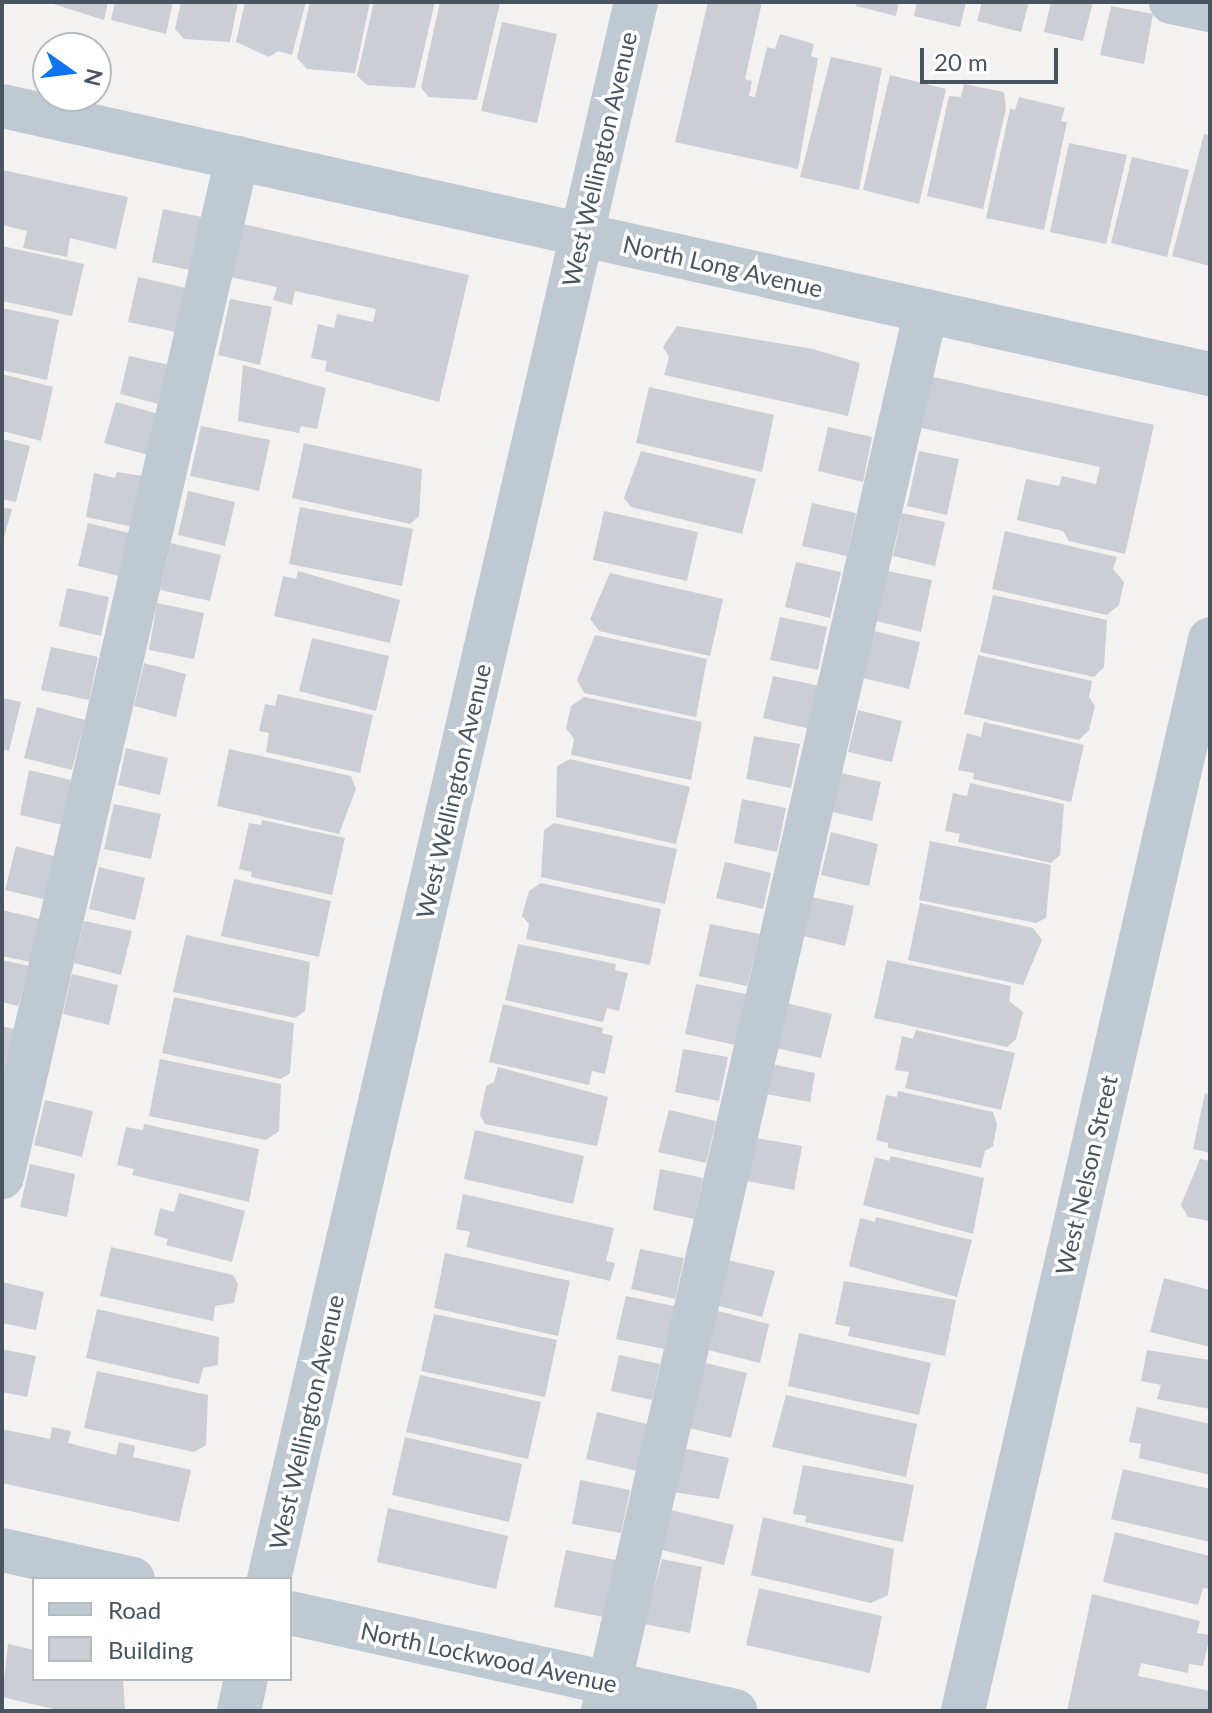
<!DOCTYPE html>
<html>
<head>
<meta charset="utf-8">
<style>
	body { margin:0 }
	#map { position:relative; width:1212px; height:1713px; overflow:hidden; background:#f4f1f1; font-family:Lato,sans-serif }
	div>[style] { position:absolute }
	.building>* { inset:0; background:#cbced4 }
	.minor>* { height:44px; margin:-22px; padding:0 22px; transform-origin:22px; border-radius:22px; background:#bfc9d2 }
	span { translate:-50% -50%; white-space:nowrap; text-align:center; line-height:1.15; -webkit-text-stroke:7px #fff; paint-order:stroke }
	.street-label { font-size:24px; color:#485561 }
	.frame { position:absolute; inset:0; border:4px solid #485561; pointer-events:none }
	.legend { position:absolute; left:32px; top:1577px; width:260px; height:104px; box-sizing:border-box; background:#fff; border:2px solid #b6bbc0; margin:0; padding:10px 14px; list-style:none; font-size:24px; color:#485561 }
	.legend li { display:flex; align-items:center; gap:16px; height:40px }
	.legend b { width:40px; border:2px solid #b6bbc0 }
	.north { position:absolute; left:32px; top:32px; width:80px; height:80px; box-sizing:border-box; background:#fff; border:2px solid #b6bbc0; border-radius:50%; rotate:104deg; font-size:22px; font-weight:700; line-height:32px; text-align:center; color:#485561 }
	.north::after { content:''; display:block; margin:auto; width:28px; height:36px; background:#0d74f2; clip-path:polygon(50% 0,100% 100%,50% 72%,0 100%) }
	.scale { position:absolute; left:920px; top:48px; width:138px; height:36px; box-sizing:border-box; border:4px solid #485561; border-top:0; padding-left:10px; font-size:24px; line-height:28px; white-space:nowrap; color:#485561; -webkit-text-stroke:6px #fff; paint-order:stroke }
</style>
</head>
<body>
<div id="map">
	<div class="building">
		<i style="clip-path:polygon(47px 2px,108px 2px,104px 20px)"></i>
		<i style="clip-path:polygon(115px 2px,173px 2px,166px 34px,111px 20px)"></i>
		<i style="clip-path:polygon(181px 2px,238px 2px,230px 42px,184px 39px,175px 29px)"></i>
		<i style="clip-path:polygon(245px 2px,306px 2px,292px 55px,278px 51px,269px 57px,236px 42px)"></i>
		<i style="clip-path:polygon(310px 2px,370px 2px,355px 73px,307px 69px,297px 58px)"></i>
		<i style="clip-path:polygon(374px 2px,435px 2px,415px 88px,367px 85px,357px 76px)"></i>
		<i style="clip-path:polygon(440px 2px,500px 3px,477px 100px,429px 97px,421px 88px)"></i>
		<i style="clip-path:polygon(708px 2px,762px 2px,745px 79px,752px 81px,749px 96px,755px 97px,767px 47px,775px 49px,780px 34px,814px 44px,811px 56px,818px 58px,798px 169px,675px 142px)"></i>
		<i style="clip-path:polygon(857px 2px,899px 2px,896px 16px,856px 6px)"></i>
		<i style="clip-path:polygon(917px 2px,966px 2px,960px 27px,914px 16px)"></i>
		<i style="clip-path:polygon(982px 2px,1029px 2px,1021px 32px,977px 21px)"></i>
		<i style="clip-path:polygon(1051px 2px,1093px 2px,1083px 41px,1044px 32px)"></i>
		<i style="clip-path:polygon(1111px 6px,1153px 14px,1144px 64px,1100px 55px)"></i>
		<i style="clip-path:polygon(502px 22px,557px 34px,537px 123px,481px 111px)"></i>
		<i style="clip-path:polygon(831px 57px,882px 68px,859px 190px,800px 177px)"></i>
		<i style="clip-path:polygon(890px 75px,946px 89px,919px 204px,863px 190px)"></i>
		<i style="clip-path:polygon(964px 84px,1004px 92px,1006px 108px,983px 209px,927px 196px,949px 96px,961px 97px)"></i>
		<i style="clip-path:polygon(1019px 97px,1065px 108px,1061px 121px,1067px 122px,1044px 230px,986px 218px,1010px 109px,1015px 110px)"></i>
		<i style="clip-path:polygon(1204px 134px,1210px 135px,1210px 266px,1172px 256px)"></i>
		<i style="clip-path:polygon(1069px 143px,1127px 155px,1106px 244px,1050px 232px)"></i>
		<i style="clip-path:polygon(1132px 157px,1189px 170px,1167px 257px,1111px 243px)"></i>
		<i style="clip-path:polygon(2px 170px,128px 197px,116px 249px,70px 238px,67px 257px,23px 248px,27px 231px,2px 225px)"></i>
		<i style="clip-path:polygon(163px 209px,206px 218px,195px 271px,152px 262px)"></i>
		<i style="clip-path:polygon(243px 224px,469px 275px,439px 402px,325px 371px,327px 361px,311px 358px,318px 324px,334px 328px,337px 314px,373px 322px,376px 309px,295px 291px,292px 305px,273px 300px,277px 287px,230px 277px)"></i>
		<i style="clip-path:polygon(2px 246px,84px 264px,72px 316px,2px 301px)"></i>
		<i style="clip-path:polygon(138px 277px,186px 288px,176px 332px,128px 322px)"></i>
		<i style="clip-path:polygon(230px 299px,272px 307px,260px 365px,218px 355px)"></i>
		<i style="clip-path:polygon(2px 308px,59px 320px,47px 380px,2px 370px)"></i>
		<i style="clip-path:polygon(677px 326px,813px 349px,860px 363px,848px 416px,664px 375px,669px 357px,663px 347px)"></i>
		<i style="clip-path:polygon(129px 356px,170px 365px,159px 404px,120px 394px)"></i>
		<i style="clip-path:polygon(243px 365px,326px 388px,317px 429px,301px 426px,299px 433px,238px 421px)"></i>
		<i style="clip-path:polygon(2px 374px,53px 387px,41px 441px,2px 431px)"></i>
		<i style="clip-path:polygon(929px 376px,1154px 425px,1125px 554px,1069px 541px,1063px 531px,1017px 520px,1026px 479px,1059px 486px,1062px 476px,1096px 484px,1100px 467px,917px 427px)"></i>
		<i style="clip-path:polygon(649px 387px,774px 415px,762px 472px,636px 443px)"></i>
		<i style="clip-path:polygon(116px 402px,159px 414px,148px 455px,104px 443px)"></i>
		<i style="clip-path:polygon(201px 426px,270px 440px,259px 491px,190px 476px)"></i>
		<i style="clip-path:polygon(828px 427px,872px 437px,863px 482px,818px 471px)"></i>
		<i style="clip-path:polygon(2px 439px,30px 446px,16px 502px,2px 499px)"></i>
		<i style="clip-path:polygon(304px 443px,422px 469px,419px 516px,410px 524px,292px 498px)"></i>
		<i style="clip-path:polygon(641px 451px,756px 479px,742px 534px,631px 507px,624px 498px)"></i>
		<i style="clip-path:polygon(919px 451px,959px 459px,947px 515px,907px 506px)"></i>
		<i style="clip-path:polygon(117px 472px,142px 476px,133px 527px,86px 517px,94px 473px,115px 478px)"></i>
		<i style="clip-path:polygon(188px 491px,235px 502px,225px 546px,178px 535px)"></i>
		<i style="clip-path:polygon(812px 503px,856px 513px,847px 556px,802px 546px)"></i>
		<i style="clip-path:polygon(2px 507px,12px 509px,3px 541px,2px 541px)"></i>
		<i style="clip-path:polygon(300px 507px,413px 529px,402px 586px,289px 564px)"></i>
		<i style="clip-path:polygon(604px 511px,698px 532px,687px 581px,593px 560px)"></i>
		<i style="clip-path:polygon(902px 513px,945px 522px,935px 566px,893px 556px)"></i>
		<i style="clip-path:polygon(88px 523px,129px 533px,119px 576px,78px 566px)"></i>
		<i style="clip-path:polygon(1005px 531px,1117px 557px,1113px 569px,1124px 582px,1119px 605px,1107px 615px,992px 589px)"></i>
		<i style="clip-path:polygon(171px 543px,221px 555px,210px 601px,160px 590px)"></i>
		<i style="clip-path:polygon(796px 562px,841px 572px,830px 618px,785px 607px)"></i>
		<i style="clip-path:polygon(298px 571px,400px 600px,390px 643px,274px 616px,283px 576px,296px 579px)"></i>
		<i style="clip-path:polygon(887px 571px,932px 580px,921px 632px,876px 621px)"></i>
		<i style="clip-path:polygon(610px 573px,723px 599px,710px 656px,599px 631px,590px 619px)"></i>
		<i style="clip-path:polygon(67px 588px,109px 597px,101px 636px,59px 626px)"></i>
		<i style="clip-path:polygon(993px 595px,1107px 620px,1104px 667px,1094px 677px,980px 652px)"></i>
		<i style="clip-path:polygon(157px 603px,204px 613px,194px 659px,149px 650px)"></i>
		<i style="clip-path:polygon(780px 617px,827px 627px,818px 670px,770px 660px)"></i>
		<i style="clip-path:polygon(874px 631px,920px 642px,909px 689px,863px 678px)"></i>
		<i style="clip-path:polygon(595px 635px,707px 659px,696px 717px,584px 693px,577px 680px)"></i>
		<i style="clip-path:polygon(312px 638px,389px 656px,376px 711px,299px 691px)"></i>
		<i style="clip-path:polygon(51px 647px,98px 657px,89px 700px,41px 690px)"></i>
		<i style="clip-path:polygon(978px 655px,1092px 681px,1089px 697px,1095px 706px,1089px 730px,1079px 740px,964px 714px)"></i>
		<i style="clip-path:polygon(144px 663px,186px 674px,176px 717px,134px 706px)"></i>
		<i style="clip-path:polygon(773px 676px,820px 686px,810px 729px,763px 718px)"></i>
		<i style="clip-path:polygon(278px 694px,373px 715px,360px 773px,266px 752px,269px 733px,259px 731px,265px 704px,275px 706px)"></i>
		<i style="clip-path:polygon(584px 697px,702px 722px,691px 780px,571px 755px,574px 739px,566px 728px,571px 706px)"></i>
		<i style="clip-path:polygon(2px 698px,21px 702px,9px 751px,2px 749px)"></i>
		<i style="clip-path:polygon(37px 707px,85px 720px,72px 770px,24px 758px)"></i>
		<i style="clip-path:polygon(858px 710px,902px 721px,892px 762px,848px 752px)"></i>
		<i style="clip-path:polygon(984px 722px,1084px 745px,1071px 802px,973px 779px,974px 773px,958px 770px,967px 733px,981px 737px)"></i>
		<i style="clip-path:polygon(754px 736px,800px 744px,791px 788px,746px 779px)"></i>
		<i style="clip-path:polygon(126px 748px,168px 758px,160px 795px,118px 785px)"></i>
		<i style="clip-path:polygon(229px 749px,351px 776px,356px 789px,339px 834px,217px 806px)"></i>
		<i style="clip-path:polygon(570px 759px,690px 787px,676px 844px,556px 817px,557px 766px)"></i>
		<i style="clip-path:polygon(29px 770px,75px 781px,63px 825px,20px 815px)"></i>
		<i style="clip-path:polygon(841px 773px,881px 782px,872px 821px,832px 812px)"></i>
		<i style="clip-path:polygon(970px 783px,1064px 804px,1060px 855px,1051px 863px,958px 842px,960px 834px,945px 831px,953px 793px,967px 796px)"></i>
		<i style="clip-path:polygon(742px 799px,786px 808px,777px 852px,734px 843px)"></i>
		<i style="clip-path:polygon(114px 804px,161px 814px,151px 859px,104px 849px)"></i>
		<i style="clip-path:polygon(262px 820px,345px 838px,332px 895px,251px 877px,252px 872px,239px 869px,249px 823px,261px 825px)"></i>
		<i style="clip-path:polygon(554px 823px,677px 849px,665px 904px,541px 877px,544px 830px)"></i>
		<i style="clip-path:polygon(831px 832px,878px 844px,869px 886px,821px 875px)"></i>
		<i style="clip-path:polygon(930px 841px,1051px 865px,1046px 918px,1036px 923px,919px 900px)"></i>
		<i style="clip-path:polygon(16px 846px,57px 857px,47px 900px,5px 890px)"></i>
		<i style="clip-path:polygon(725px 862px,771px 873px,763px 909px,716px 898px)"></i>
		<i style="clip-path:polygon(99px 867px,145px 878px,135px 920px,89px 909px)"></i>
		<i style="clip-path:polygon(234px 879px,331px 901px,319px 957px,221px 936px)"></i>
		<i style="clip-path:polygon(541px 883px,661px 909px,650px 965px,526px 939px,529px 924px,522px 916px,529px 891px)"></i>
		<i style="clip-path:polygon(812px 897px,854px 906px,845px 946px,803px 936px)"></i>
		<i style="clip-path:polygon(920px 903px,1033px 928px,1042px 940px,1023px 985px,908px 960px)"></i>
		<i style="clip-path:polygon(2px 910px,40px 919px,30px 962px,2px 956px)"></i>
		<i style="clip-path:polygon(84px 921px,132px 931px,121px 975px,74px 963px)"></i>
		<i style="clip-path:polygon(710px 924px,760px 934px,747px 986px,699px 976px)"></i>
		<i style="clip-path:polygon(186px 935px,310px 962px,305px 1011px,295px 1018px,173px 992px)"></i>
		<i style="clip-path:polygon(518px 944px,616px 964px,615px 970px,628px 973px,619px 1011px,607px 1008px,603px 1022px,505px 1000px)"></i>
		<i style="clip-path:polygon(2px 960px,29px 966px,18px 1006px,2px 1002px)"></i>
		<i style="clip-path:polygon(887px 960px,1011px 986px,1009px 1001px,1023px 1012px,1016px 1039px,1007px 1047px,874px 1018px)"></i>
		<i style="clip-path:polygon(72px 974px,118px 985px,109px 1025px,63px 1014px)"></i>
		<i style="clip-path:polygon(696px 984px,746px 994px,735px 1045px,685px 1034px)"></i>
		<i style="clip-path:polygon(174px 997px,294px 1023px,290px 1073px,281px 1079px,162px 1053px)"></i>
		<i style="clip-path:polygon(786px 1003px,832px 1014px,821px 1058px,776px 1048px)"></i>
		<i style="clip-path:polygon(503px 1004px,603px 1028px,602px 1033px,613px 1036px,605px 1074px,592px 1071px,589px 1085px,489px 1062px)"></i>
		<i style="clip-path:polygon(2px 1026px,17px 1030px,4px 1073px,2px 1072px)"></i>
		<i style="clip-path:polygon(916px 1030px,1015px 1053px,1001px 1110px,905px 1088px,909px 1072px,895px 1070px,902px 1036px,913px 1039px)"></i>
		<i style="clip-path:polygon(683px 1049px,728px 1057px,719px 1101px,675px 1092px)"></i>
		<i style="clip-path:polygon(160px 1059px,281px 1084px,279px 1131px,266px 1140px,149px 1116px)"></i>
		<i style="clip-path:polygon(771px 1064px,815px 1073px,810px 1102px,766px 1094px)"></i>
		<i style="clip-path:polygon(498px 1067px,608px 1097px,597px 1146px,485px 1124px,480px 1115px,486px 1086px,494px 1082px)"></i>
		<i style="clip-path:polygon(898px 1091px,993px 1112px,997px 1124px,993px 1146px,985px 1151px,981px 1168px,888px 1148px,888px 1143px,876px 1140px,886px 1095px,897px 1097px)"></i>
		<i style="clip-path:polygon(1205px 1093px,1210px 1095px,1210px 1153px,1193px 1149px)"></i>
		<i style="clip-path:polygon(45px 1100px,93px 1111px,82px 1157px,34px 1145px)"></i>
		<i style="clip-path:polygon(669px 1110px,716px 1121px,706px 1163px,658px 1152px)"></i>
		<i style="clip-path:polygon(144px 1124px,259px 1149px,249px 1202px,132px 1175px,134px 1169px,117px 1165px,126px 1127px,143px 1130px)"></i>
		<i style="clip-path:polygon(475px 1130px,584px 1156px,573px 1204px,464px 1179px)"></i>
		<i style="clip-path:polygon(756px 1138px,802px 1146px,794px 1190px,747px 1181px)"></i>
		<i style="clip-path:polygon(891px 1156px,984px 1178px,973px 1234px,863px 1205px,875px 1157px,889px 1161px)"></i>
		<i style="clip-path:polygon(1200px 1159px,1210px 1161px,1210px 1221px,1188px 1217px,1181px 1205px)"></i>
		<i style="clip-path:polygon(30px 1164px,75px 1174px,67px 1217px,20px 1207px)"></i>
		<i style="clip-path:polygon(660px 1169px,703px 1178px,694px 1219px,653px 1210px)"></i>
		<i style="clip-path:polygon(179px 1193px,245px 1211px,232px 1262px,166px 1245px,168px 1239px,154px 1235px,160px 1208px,174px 1212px)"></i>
		<i style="clip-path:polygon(463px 1194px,614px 1228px,606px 1261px,615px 1263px,610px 1281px,466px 1247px,470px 1232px,456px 1229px)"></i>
		<i style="clip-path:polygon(876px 1217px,972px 1240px,957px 1297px,849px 1266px,860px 1218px,875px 1222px)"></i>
		<i style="clip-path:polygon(111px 1247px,233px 1275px,238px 1284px,234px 1303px,215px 1306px,213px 1321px,100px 1296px)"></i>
		<i style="clip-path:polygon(640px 1249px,684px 1258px,675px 1299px,631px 1289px)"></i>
		<i style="clip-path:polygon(445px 1253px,570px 1281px,558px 1336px,434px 1308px)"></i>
		<i style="clip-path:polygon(727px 1260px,775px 1271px,762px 1317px,715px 1305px)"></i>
		<i style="clip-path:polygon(1164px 1278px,1210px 1290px,1210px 1347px,1150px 1332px)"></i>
		<i style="clip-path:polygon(844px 1281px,956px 1300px,945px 1356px,848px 1336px,850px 1327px,835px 1324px)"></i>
		<i style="clip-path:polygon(2px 1282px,44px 1292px,36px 1330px,2px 1323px)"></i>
		<i style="clip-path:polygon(626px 1296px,674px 1306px,664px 1349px,616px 1339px)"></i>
		<i style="clip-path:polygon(97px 1309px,219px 1337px,218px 1365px,203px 1368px,199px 1384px,86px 1358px)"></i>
		<i style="clip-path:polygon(714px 1310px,769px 1324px,760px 1363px,704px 1349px)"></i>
		<i style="clip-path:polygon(434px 1314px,557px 1340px,545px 1397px,421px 1371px)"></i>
		<i style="clip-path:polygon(799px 1333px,931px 1363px,919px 1415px,788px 1386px)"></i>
		<i style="clip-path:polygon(2px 1349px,36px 1356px,27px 1397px,2px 1392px)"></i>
		<i style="clip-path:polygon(1147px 1350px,1210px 1360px,1210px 1409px,1157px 1399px,1161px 1385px,1141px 1381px)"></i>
		<i style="clip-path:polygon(619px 1355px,660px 1364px,652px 1400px,611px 1391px)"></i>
		<i style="clip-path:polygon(702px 1362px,747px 1373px,731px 1438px,685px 1427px)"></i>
		<i style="clip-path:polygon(97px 1371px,208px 1395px,206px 1445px,194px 1452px,84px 1428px)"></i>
		<i style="clip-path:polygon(420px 1375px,541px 1402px,528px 1459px,406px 1432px)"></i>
		<i style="clip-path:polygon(786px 1395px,917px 1424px,906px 1477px,772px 1447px)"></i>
		<i style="clip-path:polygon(1137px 1407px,1210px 1424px,1210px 1475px,1139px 1458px,1141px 1444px,1129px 1442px)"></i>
		<i style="clip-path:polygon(597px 1412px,647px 1424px,637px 1471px,586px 1459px)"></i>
		<i style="clip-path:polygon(52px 1427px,71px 1431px,68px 1443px,116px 1455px,119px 1442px,135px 1446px,133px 1457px,191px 1470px,179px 1522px,2px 1483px,2px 1429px,50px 1439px)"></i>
		<i style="clip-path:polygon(405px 1437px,522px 1464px,509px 1522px,392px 1495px)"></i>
		<i style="clip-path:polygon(682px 1448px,729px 1458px,719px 1499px,673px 1492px)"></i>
		<i style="clip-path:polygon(803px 1465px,914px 1485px,903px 1542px,805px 1522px,806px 1516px,793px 1514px)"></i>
		<i style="clip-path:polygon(1123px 1469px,1210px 1489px,1210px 1542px,1111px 1519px)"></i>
		<i style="clip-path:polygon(580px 1480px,630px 1490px,621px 1533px,572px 1524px)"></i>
		<i style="clip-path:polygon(388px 1508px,508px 1536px,496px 1589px,377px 1562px)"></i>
		<i style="clip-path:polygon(671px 1510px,734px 1525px,724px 1565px,662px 1550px)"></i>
		<i style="clip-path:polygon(763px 1517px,894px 1549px,888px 1595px,871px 1603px,751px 1575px)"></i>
		<i style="clip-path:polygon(1115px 1532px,1210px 1556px,1210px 1589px,1203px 1588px,1198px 1605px,1103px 1582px)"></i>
		<i style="clip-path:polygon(566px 1550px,616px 1560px,603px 1617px,554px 1607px)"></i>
		<i style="clip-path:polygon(662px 1559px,702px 1567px,690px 1633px,644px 1624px)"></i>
		<i style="clip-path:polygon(759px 1588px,882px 1616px,870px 1673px,746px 1645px)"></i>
		<i style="clip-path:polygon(1092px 1594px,1200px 1621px,1197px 1633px,1210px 1635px,1203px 1666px,1189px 1664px,1188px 1673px,1141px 1663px,1138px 1676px,1210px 1691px,1210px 1711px,1067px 1711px)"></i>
		<i style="clip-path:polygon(8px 1644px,34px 1650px,34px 1679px,123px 1679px,125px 1711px,62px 1711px,2px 1697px)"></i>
	</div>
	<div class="minor">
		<i style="left:1171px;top:2px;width:40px;rotate:12deg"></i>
		<i style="left:2px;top:106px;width:1237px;rotate:12.51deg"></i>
		<i style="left:2px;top:1177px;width:1046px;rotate:-77.01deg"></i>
		<i style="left:2px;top:1550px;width:134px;rotate:12.5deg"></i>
		<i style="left:269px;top:1579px;width:1619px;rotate:-76.9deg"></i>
		<i style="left:290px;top:1613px;width:456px;rotate:12.4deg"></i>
		<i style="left:239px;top:1711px;width:33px;rotate:-78deg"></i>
		<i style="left:603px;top:1711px;width:1437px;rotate:-77.01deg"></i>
		<i style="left:963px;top:1711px;width:1100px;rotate:-77.02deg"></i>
	</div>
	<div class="street-label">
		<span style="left:599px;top:159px;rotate:-77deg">West Wellington Avenue</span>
		<span style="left:723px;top:266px;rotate:13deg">North Long Avenue</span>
		<span style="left:453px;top:791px;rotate:-77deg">West Wellington Avenue</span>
		<span style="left:1086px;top:1175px;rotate:-77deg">West Nelson Street</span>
		<span style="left:306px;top:1422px;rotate:-77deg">West Wellington Avenue</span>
		<span style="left:489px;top:1657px;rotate:12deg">North Lockwood Avenue</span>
	</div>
	<div class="frame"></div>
	<ul class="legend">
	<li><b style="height:10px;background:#bfc9d2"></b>Road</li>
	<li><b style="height:22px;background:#cbced4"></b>Building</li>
	</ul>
	<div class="north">N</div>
	<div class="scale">20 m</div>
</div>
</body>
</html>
